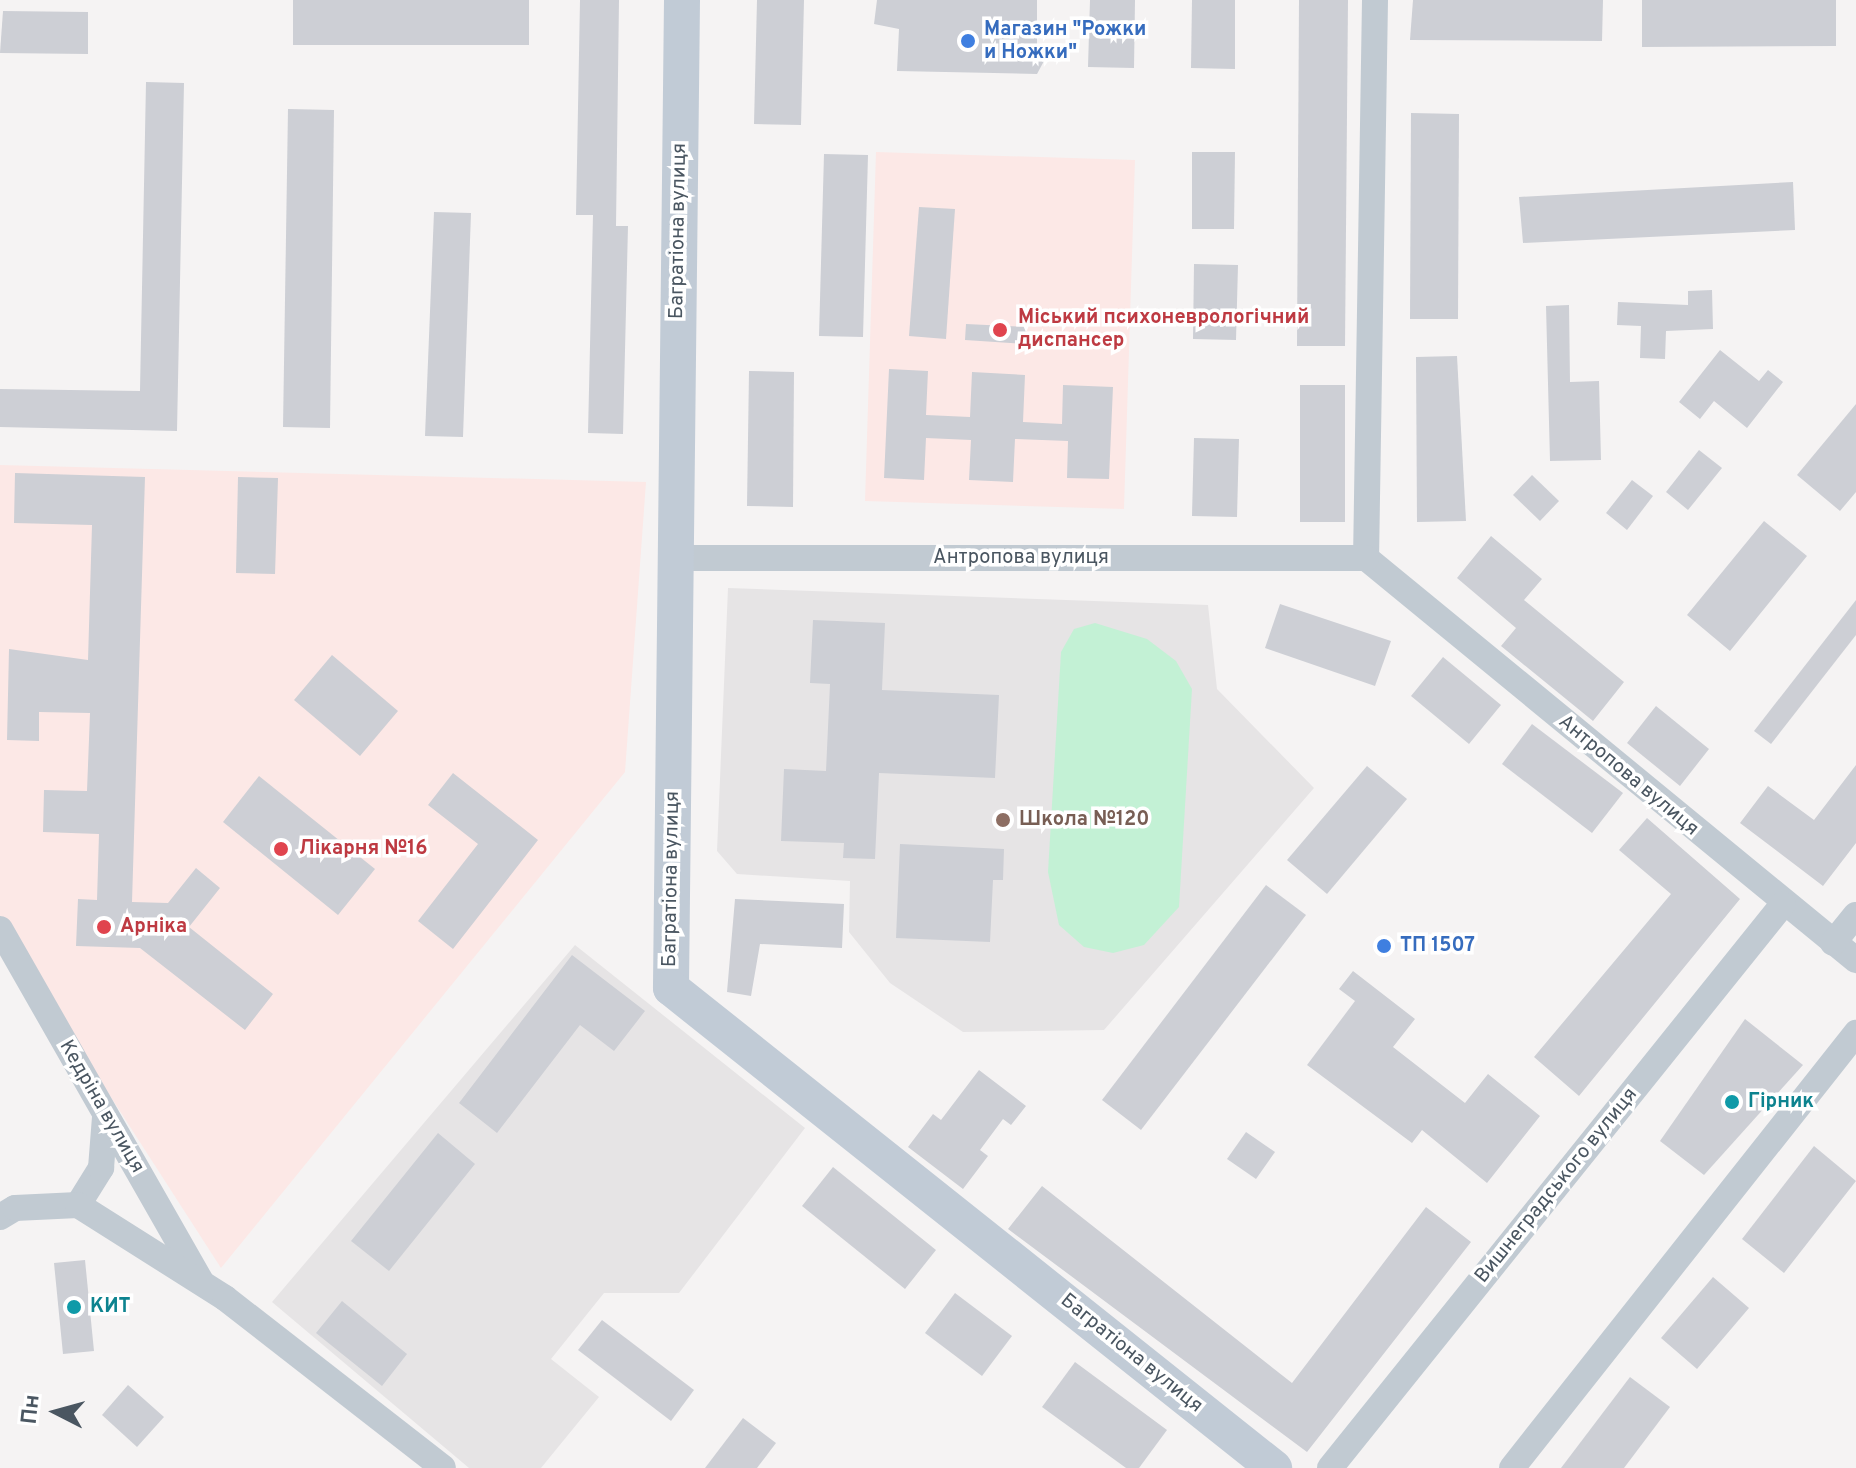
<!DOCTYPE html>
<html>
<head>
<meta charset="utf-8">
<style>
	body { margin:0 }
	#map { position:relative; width:1856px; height:1468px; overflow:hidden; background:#f5f3f3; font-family:Overpass,sans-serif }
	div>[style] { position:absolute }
	.education>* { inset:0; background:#e6e4e5 }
	.medical>* { inset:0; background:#fce8e6 }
	.green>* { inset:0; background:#c3f1d5 }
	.building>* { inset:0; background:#cdcfd5 }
	.street>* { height:26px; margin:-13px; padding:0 13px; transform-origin:13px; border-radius:13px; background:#c1cad2 }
	.secondary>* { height:36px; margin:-18px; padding:0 18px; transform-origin:18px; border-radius:18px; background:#c1cbd6 }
	.dots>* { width:22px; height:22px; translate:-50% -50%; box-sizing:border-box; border:4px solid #fff; border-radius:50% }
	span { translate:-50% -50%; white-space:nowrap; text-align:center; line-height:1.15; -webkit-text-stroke:7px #fff; paint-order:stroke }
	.shop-label { font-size:20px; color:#366cbe; font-weight:700 }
	.left { translate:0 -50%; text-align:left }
	.street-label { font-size:20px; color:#4a5661 }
	.health-label { font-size:20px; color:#be3a42; font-weight:700 }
	.education-label { font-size:20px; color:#785e54; font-weight:700 }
	.culture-label { font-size:20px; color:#0d838f; font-weight:700 }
	.north { position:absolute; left:16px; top:1372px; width:80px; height:80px; -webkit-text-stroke:6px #fff; paint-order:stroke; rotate:276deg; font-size:22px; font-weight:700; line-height:32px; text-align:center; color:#4a5661 }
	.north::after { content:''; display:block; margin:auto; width:28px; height:36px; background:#4a5661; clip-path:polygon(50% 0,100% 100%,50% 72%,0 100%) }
</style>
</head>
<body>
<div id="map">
	<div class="education">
		<i style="clip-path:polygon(728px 588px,1208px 605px,1217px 689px,1314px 788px,1104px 1030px,963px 1032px,890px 983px,849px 932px,850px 881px,737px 874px,717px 851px)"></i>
		<i style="clip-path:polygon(575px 945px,805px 1128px,679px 1293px,604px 1293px,551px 1359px,599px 1397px,541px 1468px,469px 1468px,272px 1302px)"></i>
	</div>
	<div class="medical">
		<i style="clip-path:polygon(876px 152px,1135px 160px,1124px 509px,865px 501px)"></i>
		<i style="clip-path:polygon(0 465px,646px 482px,625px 772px,221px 1268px,0 925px)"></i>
	</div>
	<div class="green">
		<i style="clip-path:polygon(1095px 623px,1147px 639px,1176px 661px,1192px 689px,1179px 907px,1144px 945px,1113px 953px,1084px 947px,1059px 925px,1048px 872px,1061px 652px,1074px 629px)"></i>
	</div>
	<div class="building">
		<i style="clip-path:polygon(293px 0,529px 0,529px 45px,293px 45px)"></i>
		<i style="clip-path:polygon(580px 0,619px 0,616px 226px,628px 226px,623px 434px,588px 433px,593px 215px,576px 215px)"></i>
		<i style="clip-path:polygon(757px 0,804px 0,801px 125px,754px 124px)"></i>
		<i style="clip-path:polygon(877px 0,1037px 0,1037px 53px,1044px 61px,1037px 74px,897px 71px,899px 29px,874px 24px)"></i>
		<i style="clip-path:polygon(1090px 0,1135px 0,1134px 68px,1088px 67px)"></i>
		<i style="clip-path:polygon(1192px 0,1235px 0,1235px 69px,1191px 68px)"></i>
		<i style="clip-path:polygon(1299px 0,1348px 0,1345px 346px,1297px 346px)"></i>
		<i style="clip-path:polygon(1413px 0,1603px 0,1602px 41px,1410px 40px)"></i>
		<i style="clip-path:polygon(1642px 0,1836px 0,1836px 46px,1642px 47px)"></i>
		<i style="clip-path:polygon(3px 11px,88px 12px,88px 54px,0 53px)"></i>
		<i style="clip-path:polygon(146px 82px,184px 83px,177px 431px,0 427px,0 389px,140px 391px)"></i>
		<i style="clip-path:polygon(288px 109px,334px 110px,330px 428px,283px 427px)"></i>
		<i style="clip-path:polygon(1411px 113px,1459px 114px,1458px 319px,1410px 319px)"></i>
		<i style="clip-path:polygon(1192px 152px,1235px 152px,1234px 229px,1192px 229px)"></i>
		<i style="clip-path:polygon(824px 154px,868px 155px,863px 337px,819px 336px)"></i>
		<i style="clip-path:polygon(1793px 182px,1795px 230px,1523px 243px,1519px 197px)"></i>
		<i style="clip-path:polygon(919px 207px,955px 209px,946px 339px,909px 336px)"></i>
		<i style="clip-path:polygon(434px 212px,471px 213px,463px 437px,425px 436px)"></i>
		<i style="clip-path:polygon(1194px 264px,1238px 265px,1236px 340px,1193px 339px)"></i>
		<i style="clip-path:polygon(1712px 290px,1713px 329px,1666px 331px,1665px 359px,1640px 358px,1641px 326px,1617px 325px,1618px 302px,1688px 305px,1688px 291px)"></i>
		<i style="clip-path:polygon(1569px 305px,1570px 382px,1599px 381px,1601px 460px,1550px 461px,1546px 306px)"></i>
		<i style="clip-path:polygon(966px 324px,1027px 327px,1026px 344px,965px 340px)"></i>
		<i style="clip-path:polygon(1720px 350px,1759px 381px,1768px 370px,1783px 382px,1747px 428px,1714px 401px,1700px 419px,1679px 402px)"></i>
		<i style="clip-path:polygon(1457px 356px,1466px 521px,1417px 522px,1416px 357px)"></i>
		<i style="clip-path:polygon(889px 369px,928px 371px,926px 415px,970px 417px,972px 372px,1025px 375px,1023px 422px,1062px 424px,1063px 385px,1113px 387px,1109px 479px,1067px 478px,1068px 441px,1015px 439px,1013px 482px,969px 480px,971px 440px,926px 438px,924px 480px,884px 478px)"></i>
		<i style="clip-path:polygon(749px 371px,794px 372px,793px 507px,747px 506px)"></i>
		<i style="clip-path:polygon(1300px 385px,1345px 385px,1345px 522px,1300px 522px)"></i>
		<i style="clip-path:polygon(1856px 404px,1856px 492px,1840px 511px,1797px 475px)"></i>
		<i style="clip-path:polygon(1194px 438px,1239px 439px,1237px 517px,1192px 516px)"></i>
		<i style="clip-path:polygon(1699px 450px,1722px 468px,1688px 510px,1666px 492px)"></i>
		<i style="clip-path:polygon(15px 473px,145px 477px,132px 902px,168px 903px,196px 868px,220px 888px,189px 927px,273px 994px,245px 1030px,140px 948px,76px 946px,78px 899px,97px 900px,99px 834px,43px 832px,44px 790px,87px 791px,90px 713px,39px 712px,39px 741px,7px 740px,9px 649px,88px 660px,92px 525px,14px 523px)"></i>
		<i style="clip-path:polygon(1532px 475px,1559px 501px,1540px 521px,1513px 495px)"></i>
		<i style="clip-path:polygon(238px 477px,278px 478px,275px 574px,236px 573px)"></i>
		<i style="clip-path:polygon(1632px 480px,1653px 496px,1627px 530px,1606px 513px)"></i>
		<i style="clip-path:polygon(1764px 521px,1807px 556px,1730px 651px,1687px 615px)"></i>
		<i style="clip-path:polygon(1491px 536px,1542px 579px,1524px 600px,1624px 682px,1593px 721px,1501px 646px,1516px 628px,1457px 578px)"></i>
		<i style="clip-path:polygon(1856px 600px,1856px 635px,1771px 744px,1754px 731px)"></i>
		<i style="clip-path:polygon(1280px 604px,1391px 641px,1375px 686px,1265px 648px)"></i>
		<i style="clip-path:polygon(813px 620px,885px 623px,882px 690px,999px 695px,995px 778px,879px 773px,875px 859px,843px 858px,844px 843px,781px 841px,784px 769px,826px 771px,830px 684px,810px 683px)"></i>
		<i style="clip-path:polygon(332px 655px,398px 711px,360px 756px,294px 700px)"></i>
		<i style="clip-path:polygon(1443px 657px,1501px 705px,1469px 744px,1411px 696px)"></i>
		<i style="clip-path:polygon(1656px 706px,1709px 749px,1680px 786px,1627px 743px)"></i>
		<i style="clip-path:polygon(1532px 724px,1623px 793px,1592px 833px,1502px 764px)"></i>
		<i style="clip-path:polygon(1856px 765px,1856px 843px,1823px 886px,1740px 823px,1768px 786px,1814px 820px)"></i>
		<i style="clip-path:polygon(1367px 766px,1407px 799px,1327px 894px,1287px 860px)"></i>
		<i style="clip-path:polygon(453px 773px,538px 840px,453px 949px,418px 921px,478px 844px,428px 805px)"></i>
		<i style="clip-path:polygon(259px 776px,375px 869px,338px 915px,223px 822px)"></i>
		<i style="clip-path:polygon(1647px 818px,1740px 899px,1579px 1096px,1534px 1057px,1671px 894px,1619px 850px)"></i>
		<i style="clip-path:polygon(900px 844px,1004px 849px,1003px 880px,993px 880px,990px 942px,896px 938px)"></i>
		<i style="clip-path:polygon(1266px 885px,1306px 915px,1141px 1130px,1102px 1100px)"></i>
		<i style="clip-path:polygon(735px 899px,844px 904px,842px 948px,760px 944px,751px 996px,727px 992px)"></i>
		<i style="clip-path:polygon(572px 955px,645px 1011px,614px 1051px,580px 1025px,497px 1133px,459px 1103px)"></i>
		<i style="clip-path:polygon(1353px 971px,1415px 1019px,1393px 1047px,1465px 1103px,1488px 1074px,1540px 1116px,1487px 1183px,1422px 1130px,1412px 1143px,1307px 1065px,1355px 1001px,1339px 989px)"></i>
		<i style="clip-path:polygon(1745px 1019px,1803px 1065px,1704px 1175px,1660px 1141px)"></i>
		<i style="clip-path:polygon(979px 1070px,1026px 1106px,1011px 1125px,1003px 1119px,980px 1150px,988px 1156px,963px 1189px,908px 1147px,933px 1114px,941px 1120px)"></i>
		<i style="clip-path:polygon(1246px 1132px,1275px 1152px,1256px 1179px,1227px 1159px)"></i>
		<i style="clip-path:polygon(438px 1133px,475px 1164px,389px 1271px,351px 1241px)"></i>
		<i style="clip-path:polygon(1814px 1146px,1856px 1181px,1784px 1273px,1742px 1239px)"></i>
		<i style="clip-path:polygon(833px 1167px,936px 1250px,905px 1289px,802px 1206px)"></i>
		<i style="clip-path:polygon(1042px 1186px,1292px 1383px,1426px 1207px,1471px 1242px,1307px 1452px,1008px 1229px)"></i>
		<i style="clip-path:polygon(85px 1260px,94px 1351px,63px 1354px,54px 1263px)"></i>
		<i style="clip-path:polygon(1713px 1277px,1749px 1308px,1697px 1369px,1661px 1338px)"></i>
		<i style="clip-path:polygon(955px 1293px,1012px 1336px,982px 1376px,925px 1333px)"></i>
		<i style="clip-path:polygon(342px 1301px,407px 1354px,382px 1386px,316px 1333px)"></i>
		<i style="clip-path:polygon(602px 1320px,694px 1390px,671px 1421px,578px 1350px)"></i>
		<i style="clip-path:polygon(1075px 1362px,1167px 1430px,1139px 1468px,1126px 1468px,1042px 1407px)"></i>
		<i style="clip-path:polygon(1630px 1377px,1670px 1407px,1624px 1468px,1561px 1468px)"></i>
		<i style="clip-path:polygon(128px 1385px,164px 1417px,137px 1447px,102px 1415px)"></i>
		<i style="clip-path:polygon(743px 1418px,776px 1443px,757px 1468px,705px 1468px)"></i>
	</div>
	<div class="street">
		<i style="left:1375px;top:0;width:558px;rotate:90.92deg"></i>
		<i style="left:1366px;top:558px;width:634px;rotate:39.37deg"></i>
		<i style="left:676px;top:558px;width:690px"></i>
		<i style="left:0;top:929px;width:405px;rotate:60.3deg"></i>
		<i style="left:1833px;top:943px;width:36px;rotate:-51deg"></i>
		<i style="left:78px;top:1205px;width:44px;rotate:-58.1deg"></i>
		<i style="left:101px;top:1168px;width:51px;rotate:-85.5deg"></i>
		<i style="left:0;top:1217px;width:17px;rotate:-31deg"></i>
		<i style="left:15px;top:1208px;width:63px;rotate:-2.7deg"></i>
		<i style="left:78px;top:1205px;width:174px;rotate:32.3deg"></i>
		<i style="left:225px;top:1298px;width:276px;rotate:37.9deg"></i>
		<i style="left:1330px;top:1468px;width:723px;rotate:-51.23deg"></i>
		<i style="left:1512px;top:1468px;width:555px;rotate:-51.66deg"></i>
	</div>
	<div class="secondary">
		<i style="left:682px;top:0;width:988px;rotate:90.64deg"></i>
		<i style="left:671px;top:988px;width:771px;rotate:38.52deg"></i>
	</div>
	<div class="dots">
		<i style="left:968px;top:41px;background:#3f7fe0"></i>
		<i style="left:1000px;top:330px;background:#e0444e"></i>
		<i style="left:1003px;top:820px;background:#8d6e63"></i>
		<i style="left:281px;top:849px;background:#e0444e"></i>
		<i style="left:104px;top:927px;background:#e0444e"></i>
		<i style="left:1384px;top:946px;background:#3f7fe0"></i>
		<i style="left:1732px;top:1102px;background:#0f9aa8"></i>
		<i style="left:74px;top:1307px;background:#0f9aa8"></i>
	</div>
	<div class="shop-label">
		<span class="left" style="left:984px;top:42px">Магазин "Рожки<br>и Ножки"</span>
		<span class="left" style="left:1400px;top:946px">ТП 1507</span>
	</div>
	<div class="street-label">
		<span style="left:679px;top:231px;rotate:-89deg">Багратіона вулиця</span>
		<span style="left:1021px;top:558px">Антропова вулиця</span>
		<span style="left:1628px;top:776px;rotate:40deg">Антропова вулиця</span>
		<span style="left:672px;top:879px;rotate:-89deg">Багратіона вулиця</span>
		<span style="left:101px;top:1107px;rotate:60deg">Кедріна вулиця</span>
		<span style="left:1557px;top:1186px;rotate:-51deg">Вишнеградського вулиця</span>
		<span style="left:1131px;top:1354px;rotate:39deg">Багратіона вулиця</span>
	</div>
	<div class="health-label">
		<span class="left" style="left:1018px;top:330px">Міський психоневрологічний<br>диспансер</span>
		<span class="left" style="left:299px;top:849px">Лікарня №16</span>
		<span class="left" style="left:120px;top:927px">Арніка</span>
	</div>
	<div class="education-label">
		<span class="left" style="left:1019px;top:820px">Школа №120</span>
	</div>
	<div class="culture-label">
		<span class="left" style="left:1748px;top:1102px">Гірник</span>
		<span class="left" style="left:90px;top:1307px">КИТ</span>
	</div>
	<div class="north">Пн</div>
</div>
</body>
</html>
